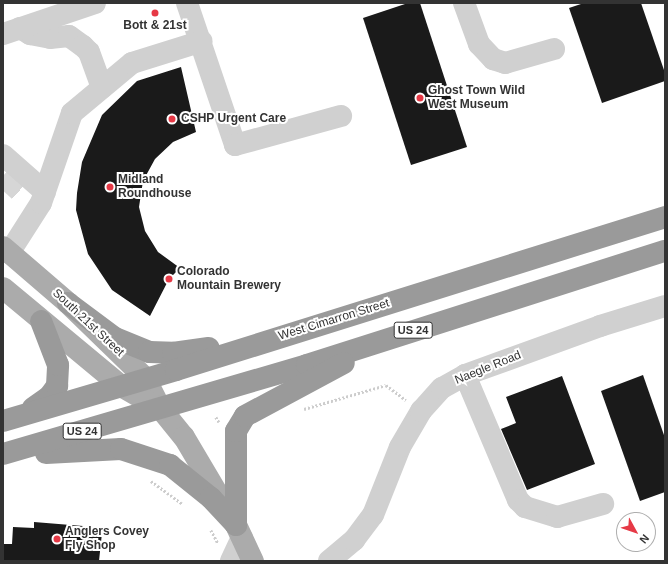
<!DOCTYPE html>
<html>
<head>
<meta charset="utf-8">
<style>
	body { margin:0 }
	#map { position:relative; width:668px; height:564px; overflow:hidden; background:#fff; font-family:Arial,sans-serif }
	div>[style] { position:absolute }
	.building>* { inset:0; background:#1a1a1a }
	.minor-tunnel>* { height:22px; margin-top:-11px; transform-origin:0; background:repeating-linear-gradient(90deg,#d6d6d6 0 22px,transparent 0 33px) }
	.path>* { height:2.5px; margin-top:-1.25px; transform-origin:0; background:repeating-linear-gradient(90deg,#cdcdcd 0 2px,transparent 0 4px) }
	.minor>* { height:22px; margin:-11px; padding:0 11px; transform-origin:11px; border-radius:11px; background:#d0d0d0 }
	.major>* { height:22px; margin:-11px; padding:0 11px; transform-origin:11px; border-radius:11px; background:#ababab }
	.highway>* { height:22px; margin:-11px; padding:0 11px; transform-origin:11px; border-radius:11px; background:#9a9a9a }
	.dots>* { width:11px; height:11px; translate:-50% -50%; box-sizing:border-box; border:2px solid #fff; border-radius:50% }
	span { translate:-50% -50%; white-space:nowrap; text-align:center; line-height:1.15; -webkit-text-stroke:4px #fff; paint-order:stroke }
	.shield-label span { padding:1px 3px; background:#fff; border:1px solid; border-radius:3px; -webkit-text-stroke-width:0 }
	.shield-label { font-size:11px; color:#333; font-weight:700 }
	.poi-label { font-size:12px; color:#333; font-weight:700 }
	.left { translate:0 -50%; text-align:left }
	.street-label { font-size:12px; color:#333 }
	.frame { position:absolute; inset:0; border:4px solid #333; pointer-events:none }
	.north { position:absolute; left:616px; top:512px; width:40px; height:40px; box-sizing:border-box; background:#fff; border:1px solid #adadad; border-radius:50%; rotate:130deg; font-size:11px; font-weight:700; line-height:16px; text-align:center; color:#333 }
	.north::after { content:''; display:block; margin:auto; width:14px; height:18px; background:#e63946; clip-path:polygon(50% 0,100% 100%,50% 72%,0 100%) }
</style>
</head>
<body>
<div id="map">
	<div class="building">
		<i style="clip-path:polygon(408px 3px,420px 3px,467px 147px,411px 165px,363px 18px)"></i>
		<i style="clip-path:polygon(584px 3px,641px 3px,665px 73px,665px 81px,602px 103px,569px 8px)"></i>
		<i style="clip-path:polygon(181px 67px,196px 132px,173px 142px,155px 159px,143px 181px,139px 207px,145px 231px,158px 252px,180px 268px,169px 279px,150px 316px,112px 290px,88px 254px,76px 210px,77px 193px,82px 162px,102px 115px,137px 81px)"></i>
		<i style="clip-path:polygon(643px 375px,665px 438px,665px 492px,640px 501px,601px 391px)"></i>
		<i style="clip-path:polygon(562px 376px,595px 464px,527px 490px,501px 429px,516px 423px,506px 397px)"></i>
		<i style="clip-path:polygon(34px 522px,83px 526px,83px 532px,102px 533px,99px 561px,3px 561px,3px 544px,12px 544px,13px 527px,34px 528px)"></i>
	</div>
	<div class="minor-tunnel">
		<i style="left:3px;top:176px;width:30px;rotate:42deg"></i>
	</div>
	<div class="path">
		<i style="left:304px;top:409px;width:85px;rotate:-16.3deg"></i>
		<i style="left:386px;top:385px;width:25px;rotate:37deg"></i>
		<i style="left:216px;top:417px;width:6px;rotate:59deg"></i>
		<i style="left:151px;top:481px;width:39px;rotate:36deg"></i>
		<i style="left:211px;top:530px;width:15px;rotate:62deg"></i>
	</div>
	<div class="minor">
		<i style="left:187px;top:3px;width:150px;rotate:71.3deg"></i>
		<i style="left:235px;top:145px;width:110px;rotate:-15.3deg"></i>
		<i style="left:464px;top:3px;width:44px;rotate:69.9deg"></i>
		<i style="left:479px;top:44px;width:21px;rotate:47deg"></i>
		<i style="left:493px;top:59px;width:13px;rotate:18deg"></i>
		<i style="left:505px;top:63px;width:51px;rotate:-15.9deg"></i>
		<i style="left:20px;top:28px;width:12px;rotate:31deg"></i>
		<i style="left:30px;top:34px;width:20px;rotate:11deg"></i>
		<i style="left:50px;top:38px;width:19px;rotate:-6deg"></i>
		<i style="left:69px;top:36px;width:17px;rotate:36deg"></i>
		<i style="left:83px;top:46px;width:8px;rotate:45deg"></i>
		<i style="left:89px;top:52px;width:38px;rotate:70deg"></i>
		<i style="left:3px;top:34px;width:97px;rotate:-18.6deg"></i>
		<i style="left:3px;top:155px;width:56px;rotate:41.4deg"></i>
		<i style="left:9px;top:253px;width:59px;rotate:-57.4deg"></i>
		<i style="left:41px;top:203px;width:95px;rotate:-71deg"></i>
		<i style="left:72px;top:113px;width:78px;rotate:-39.8deg"></i>
		<i style="left:132px;top:63px;width:73px;rotate:-17.4deg"></i>
		<i style="left:465px;top:375px;width:136px;rotate:67deg"></i>
		<i style="left:518px;top:500px;width:10px;rotate:45deg"></i>
		<i style="left:525px;top:507px;width:34px;rotate:17deg"></i>
		<i style="left:557px;top:517px;width:48px;rotate:-15.8deg"></i>
		<i style="left:231px;top:561px;width:26px;rotate:-65deg"></i>
		<i style="left:329px;top:561px;width:33px;rotate:-40deg"></i>
		<i style="left:354px;top:540px;width:31px;rotate:-53deg"></i>
		<i style="left:373px;top:515px;width:73px;rotate:-68.3deg"></i>
		<i style="left:400px;top:447px;width:42px;rotate:-59.7deg"></i>
		<i style="left:421px;top:411px;width:31px;rotate:-48deg"></i>
		<i style="left:442px;top:388px;width:26px;rotate:-29deg"></i>
		<i style="left:465px;top:375px;width:144px;rotate:-19.9deg"></i>
		<i style="left:600px;top:326px;width:68px;rotate:-17.1deg"></i>
	</div>
	<div class="major">
		<i style="left:3px;top:247px;width:86px;rotate:40.7deg"></i>
		<i style="left:68px;top:303px;width:107px;rotate:44.2deg"></i>
		<i style="left:145px;top:378px;width:35px;rotate:63deg"></i>
		<i style="left:161px;top:409px;width:36px;rotate:51deg"></i>
		<i style="left:184px;top:437px;width:102px;rotate:59.4deg"></i>
		<i style="left:236px;top:525px;width:40px;rotate:65deg"></i>
		<i style="left:3px;top:288px;width:153px;rotate:39.7deg"></i>
		<i style="left:121px;top:386px;width:46px;rotate:29.9deg"></i>
	</div>
	<div class="highway">
		<i style="left:68px;top:303px;width:59px;rotate:36.7deg"></i>
		<i style="left:115px;top:338px;width:37px;rotate:22deg"></i>
		<i style="left:149px;top:352px;width:24px;rotate:2deg"></i>
		<i style="left:173px;top:353px;width:36px;rotate:-8deg"></i>
		<i style="left:33px;top:408px;width:19px;rotate:-35deg"></i>
		<i style="left:49px;top:397px;width:14px;rotate:-54deg"></i>
		<i style="left:57px;top:386px;width:21px;rotate:-87deg"></i>
		<i style="left:58px;top:365px;width:47px;rotate:-111.1deg"></i>
		<i style="left:3px;top:421px;width:180px;rotate:-16.4deg"></i>
		<i style="left:176px;top:370px;width:512px;rotate:-17.37deg"></i>
		<i style="left:46px;top:453px;width:75px;rotate:-3.1deg"></i>
		<i style="left:121px;top:449px;width:52px;rotate:18.1deg"></i>
		<i style="left:170px;top:465px;width:53px;rotate:38.8deg"></i>
		<i style="left:211px;top:498px;width:37px;rotate:47deg"></i>
		<i style="left:3px;top:454px;width:317px;rotate:-16.3deg"></i>
		<i style="left:307px;top:365px;width:376px;rotate:-17.7deg"></i>
		<i style="left:236px;top:525px;width:94px;rotate:-90deg"></i>
		<i style="left:236px;top:431px;width:17px;rotate:-59deg"></i>
		<i style="left:245px;top:416px;width:112px;rotate:-28.2deg"></i>
	</div>
	<div class="dots">
		<i style="left:155px;top:13px;background:#e63946"></i>
		<i style="left:420px;top:98px;background:#e63946"></i>
		<i style="left:172px;top:119px;background:#e63946"></i>
		<i style="left:110px;top:187px;background:#e63946"></i>
		<i style="left:169px;top:279px;background:#e63946"></i>
		<i style="left:57px;top:539px;background:#e63946"></i>
	</div>
	<div class="shield-label">
		<span style="left:413px;top:330px">US 24</span>
		<span style="left:82px;top:431px">US 24</span>
	</div>
	<div class="poi-label">
		<span style="left:155px;top:26px">Bott &amp; 21st</span>
		<span class="left" style="left:428px;top:98px">Ghost Town Wild<br>West Museum</span>
		<span class="left" style="left:181px;top:119px">CSHP Urgent Care</span>
		<span class="left" style="left:118px;top:187px">Midland<br>Roundhouse</span>
		<span class="left" style="left:177px;top:279px">Colorado<br>Mountain Brewery</span>
		<span class="left" style="left:65px;top:539px">Anglers Covey<br>Fly Shop</span>
	</div>
	<div class="street-label">
		<span style="left:334px;top:320px;rotate:-17deg">West Cimarron Street</span>
		<span style="left:88px;top:323px;rotate:43deg">South 21st Street</span>
		<span style="left:488px;top:368px;rotate:-22deg">Naegle Road</span>
	</div>
	<div class="frame"></div>
	<div class="north">N</div>
</div>
</body>
</html>
